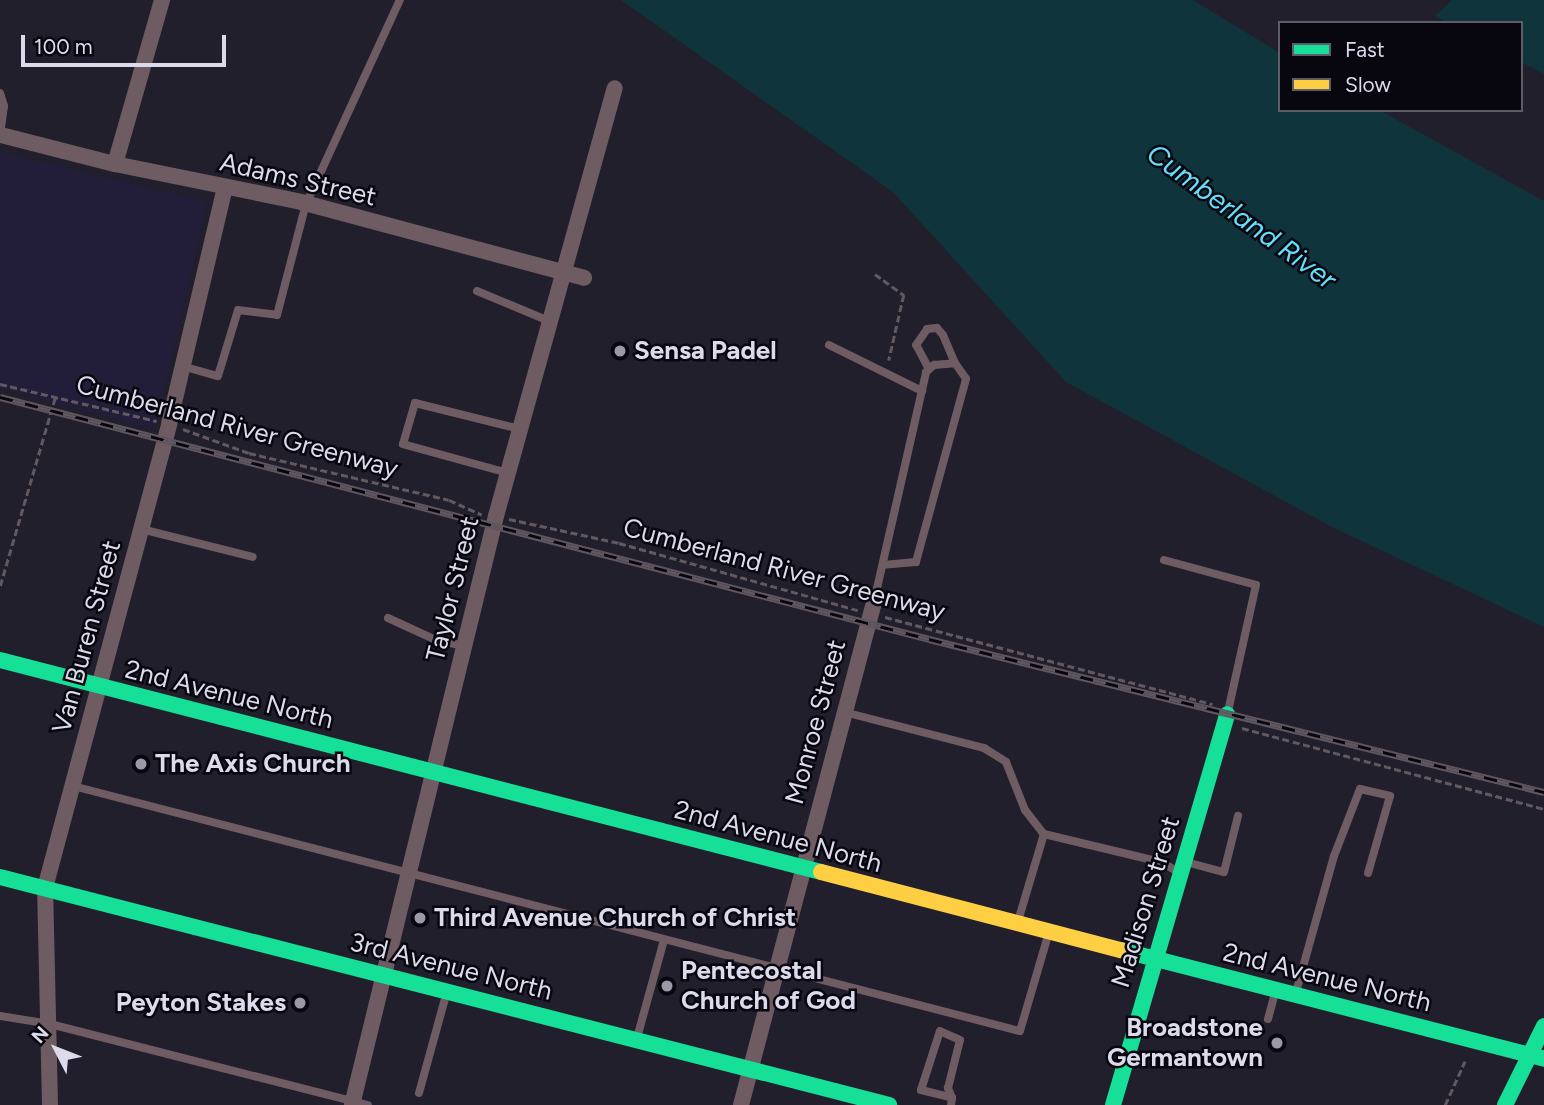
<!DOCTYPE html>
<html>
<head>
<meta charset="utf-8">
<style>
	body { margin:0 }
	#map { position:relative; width:1544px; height:1105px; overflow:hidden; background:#211f2c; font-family:Figtree,sans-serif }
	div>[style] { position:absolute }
	.built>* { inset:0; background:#221e39 }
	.water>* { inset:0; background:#0f343c }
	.path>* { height:2.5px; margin-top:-1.25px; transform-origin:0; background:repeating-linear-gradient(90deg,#62585f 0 7px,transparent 0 10.5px) }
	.lane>* { height:8px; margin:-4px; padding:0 4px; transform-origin:4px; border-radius:4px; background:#6e5c62 }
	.street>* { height:16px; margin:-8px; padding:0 8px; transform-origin:8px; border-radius:8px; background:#6e5c62 }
	.fast>* { height:16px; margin:-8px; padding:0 8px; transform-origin:8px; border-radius:8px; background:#16e098 }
	.slow>* { height:16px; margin:-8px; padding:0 8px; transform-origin:8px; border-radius:8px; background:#ffcf43 }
	.rail>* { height:7px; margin-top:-3.5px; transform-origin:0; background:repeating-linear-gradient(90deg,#080710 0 13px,#60565f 0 26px); box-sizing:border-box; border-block:2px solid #60565f }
	.dots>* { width:19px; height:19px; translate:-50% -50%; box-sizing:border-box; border:4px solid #080710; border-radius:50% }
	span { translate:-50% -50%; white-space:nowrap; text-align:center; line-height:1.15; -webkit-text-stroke:5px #080710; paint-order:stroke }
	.street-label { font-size:26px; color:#dcdbeb }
	.poi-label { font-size:26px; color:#dcdbeb; font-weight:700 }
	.left { translate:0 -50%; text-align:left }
	.right { translate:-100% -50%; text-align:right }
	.water-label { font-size:28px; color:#63e1fc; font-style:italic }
	.legend { position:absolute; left:1278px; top:21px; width:245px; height:91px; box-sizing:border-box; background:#080710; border:2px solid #5d5c68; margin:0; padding:9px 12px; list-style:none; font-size:21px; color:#dcdbeb }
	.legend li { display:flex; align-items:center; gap:14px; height:35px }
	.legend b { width:35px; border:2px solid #5d5c68 }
	.north { position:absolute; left:21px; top:1014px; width:70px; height:70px; -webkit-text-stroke:5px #080710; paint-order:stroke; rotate:312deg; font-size:19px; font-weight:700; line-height:28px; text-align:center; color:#dcdbeb }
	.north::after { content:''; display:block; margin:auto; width:24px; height:32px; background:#dcdbeb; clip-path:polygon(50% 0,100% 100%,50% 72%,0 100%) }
	.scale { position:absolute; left:21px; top:35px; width:205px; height:32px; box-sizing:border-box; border:4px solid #dcdbeb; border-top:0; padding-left:9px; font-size:21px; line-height:24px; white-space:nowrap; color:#dcdbeb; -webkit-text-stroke:5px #080710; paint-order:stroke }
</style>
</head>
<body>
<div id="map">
	<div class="built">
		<i style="clip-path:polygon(0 152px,207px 202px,155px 430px,0 388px)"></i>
	</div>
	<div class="water">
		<i style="clip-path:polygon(621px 0,1193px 0,1280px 53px,1280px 110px,1379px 110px,1544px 201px,1544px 627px,1332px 527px,1066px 382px,893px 192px)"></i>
		<i style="clip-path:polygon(1452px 0,1544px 0,1544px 74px,1521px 62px,1521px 23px,1448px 23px,1435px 16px)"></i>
	</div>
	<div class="path">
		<i style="left:875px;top:274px;width:36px;rotate:36deg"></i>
		<i style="left:904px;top:295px;width:67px;rotate:103deg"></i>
		<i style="left:0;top:384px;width:161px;rotate:13.3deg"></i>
		<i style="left:183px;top:429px;width:70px;rotate:20deg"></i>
		<i style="left:249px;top:453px;width:205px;rotate:13.2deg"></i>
		<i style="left:449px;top:500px;width:36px;rotate:24deg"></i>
		<i style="left:509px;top:519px;width:113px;rotate:12.3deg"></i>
		<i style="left:619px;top:543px;width:248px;rotate:15.7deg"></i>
		<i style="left:0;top:586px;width:196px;rotate:-73.7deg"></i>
		<i style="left:885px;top:617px;width:339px;rotate:14.9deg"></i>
		<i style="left:1242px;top:728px;width:313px;rotate:15deg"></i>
		<i style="left:1445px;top:1105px;width:48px;rotate:-65.6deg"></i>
	</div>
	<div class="lane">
		<i style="left:0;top:93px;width:14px;rotate:73deg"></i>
		<i style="left:4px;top:106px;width:28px;rotate:98deg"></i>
		<i style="left:477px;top:291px;width:78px;rotate:22.6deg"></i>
		<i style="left:829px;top:345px;width:104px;rotate:26.3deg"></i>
		<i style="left:182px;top:366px;width:37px;rotate:16deg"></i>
		<i style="left:218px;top:376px;width:69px;rotate:-73.1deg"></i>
		<i style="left:238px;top:310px;width:39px;rotate:7deg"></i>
		<i style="left:277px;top:315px;width:115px;rotate:-75.4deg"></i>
		<i style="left:306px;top:204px;width:225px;rotate:-65.3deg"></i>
		<i style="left:929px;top:369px;width:27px;rotate:-118deg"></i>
		<i style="left:916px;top:345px;width:19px;rotate:-55deg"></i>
		<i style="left:927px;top:329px;width:10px;rotate:-6deg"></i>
		<i style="left:937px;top:328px;width:9px;rotate:49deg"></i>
		<i style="left:943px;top:335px;width:30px;rotate:67deg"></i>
		<i style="left:508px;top:473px;width:109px;rotate:-164.6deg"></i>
		<i style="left:403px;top:444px;width:43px;rotate:-73.7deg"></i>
		<i style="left:415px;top:403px;width:108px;rotate:13.9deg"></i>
		<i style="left:141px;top:529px;width:115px;rotate:14deg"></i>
		<i style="left:1164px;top:560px;width:95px;rotate:15.2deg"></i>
		<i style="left:1256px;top:585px;width:129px;rotate:102.5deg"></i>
		<i style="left:873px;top:606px;width:240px;rotate:-77.2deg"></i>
		<i style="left:926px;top:372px;width:11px;rotate:-41deg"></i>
		<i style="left:934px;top:365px;width:21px;rotate:-5deg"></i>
		<i style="left:955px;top:363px;width:19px;rotate:55deg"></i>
		<i style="left:966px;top:379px;width:190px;rotate:105.3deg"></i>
		<i style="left:916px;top:562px;width:33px;rotate:175deg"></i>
		<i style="left:388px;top:618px;width:53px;rotate:24.6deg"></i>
		<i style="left:436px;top:640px;width:29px;rotate:12deg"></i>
		<i style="left:844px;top:712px;width:145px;rotate:14.4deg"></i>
		<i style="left:984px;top:748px;width:26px;rotate:32deg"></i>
		<i style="left:1006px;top:762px;width:52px;rotate:68.4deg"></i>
		<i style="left:1025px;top:810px;width:31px;rotate:52deg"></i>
		<i style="left:1044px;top:834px;width:91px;rotate:106.6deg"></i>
		<i style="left:73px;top:786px;width:978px;rotate:14.51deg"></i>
		<i style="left:1020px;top:1031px;width:100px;rotate:-73.7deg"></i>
		<i style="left:1044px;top:834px;width:120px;rotate:13.5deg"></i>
		<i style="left:1161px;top:862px;width:20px;rotate:30deg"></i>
		<i style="left:1186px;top:862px;width:39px;rotate:15deg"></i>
		<i style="left:1224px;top:872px;width:58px;rotate:-76deg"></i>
		<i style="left:1296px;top:992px;width:141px;rotate:-74.4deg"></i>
		<i style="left:1334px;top:856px;width:72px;rotate:-68.8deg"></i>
		<i style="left:1360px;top:789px;width:31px;rotate:13deg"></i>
		<i style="left:1390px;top:796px;width:80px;rotate:105.9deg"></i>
		<i style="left:0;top:1016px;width:51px;rotate:9.1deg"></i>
		<i style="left:50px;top:1024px;width:328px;rotate:14.3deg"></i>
		<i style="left:1268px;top:1019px;width:27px;rotate:-75deg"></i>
		<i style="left:637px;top:1038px;width:102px;rotate:-74.6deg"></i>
		<i style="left:419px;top:1093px;width:102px;rotate:-74.6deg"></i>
		<i style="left:951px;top:1105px;width:7px;rotate:-82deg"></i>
		<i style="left:952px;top:1098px;width:11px;rotate:-112deg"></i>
		<i style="left:948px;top:1088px;width:49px;rotate:-76deg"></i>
		<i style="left:960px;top:1040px;width:22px;rotate:-156deg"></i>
		<i style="left:940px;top:1031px;width:62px;rotate:107.9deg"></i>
		<i style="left:921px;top:1090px;width:32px;rotate:14deg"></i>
	</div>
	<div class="street">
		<i style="left:1px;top:135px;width:118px;rotate:14.3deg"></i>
		<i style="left:115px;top:164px;width:190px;rotate:11.5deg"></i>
		<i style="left:301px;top:202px;width:293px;rotate:15deg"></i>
		<i style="left:115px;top:164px;width:171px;rotate:-74deg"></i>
		<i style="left:50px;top:1105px;width:217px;rotate:-91.3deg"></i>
		<i style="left:45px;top:888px;width:480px;rotate:-75deg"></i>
		<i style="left:169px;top:424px;width:243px;rotate:-76.7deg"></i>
		<i style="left:352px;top:1105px;width:606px;rotate:-76.26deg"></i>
		<i style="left:496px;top:516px;width:444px;rotate:-74.5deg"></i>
		<i style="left:741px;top:1105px;width:516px;rotate:-75.18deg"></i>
	</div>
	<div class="fast">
		<i style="left:0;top:660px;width:848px;rotate:14.48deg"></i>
		<i style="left:0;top:877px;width:918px;rotate:14.38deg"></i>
		<i style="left:1121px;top:950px;width:437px;rotate:14.4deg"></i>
		<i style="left:1113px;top:1105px;width:407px;rotate:-73.7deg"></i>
		<i style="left:1505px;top:1105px;width:88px;rotate:-63.7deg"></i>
	</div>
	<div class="slow">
		<i style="left:821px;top:872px;width:310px;rotate:14.6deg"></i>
	</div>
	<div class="rail">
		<i style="left:0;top:397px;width:960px;rotate:14.6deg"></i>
		<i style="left:929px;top:639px;width:634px;rotate:13.97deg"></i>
	</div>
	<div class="dots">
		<i style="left:620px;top:351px;background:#9b99a8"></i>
		<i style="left:141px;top:764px;background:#9b99a8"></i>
		<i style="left:420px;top:918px;background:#9b99a8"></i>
		<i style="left:667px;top:986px;background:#9b99a8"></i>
		<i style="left:300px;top:1003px;background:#9b99a8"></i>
		<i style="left:1277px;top:1043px;background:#9b99a8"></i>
	</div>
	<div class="street-label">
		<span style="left:298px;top:180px;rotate:13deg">Adams Street</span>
		<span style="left:237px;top:427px;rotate:15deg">Cumberland River Greenway</span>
		<span style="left:784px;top:570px;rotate:15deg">Cumberland River Greenway</span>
		<span style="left:453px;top:589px;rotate:-76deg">Taylor Street</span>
		<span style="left:87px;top:637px;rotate:-75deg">Van Buren Street</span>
		<span style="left:229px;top:695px;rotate:14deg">2nd Avenue North</span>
		<span style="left:816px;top:722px;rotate:-75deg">Monroe Street</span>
		<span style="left:778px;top:837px;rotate:15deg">2nd Avenue North</span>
		<span style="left:1146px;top:902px;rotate:-73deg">Madison Street</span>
		<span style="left:451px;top:967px;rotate:14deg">3rd Avenue North</span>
		<span style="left:1327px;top:978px;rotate:14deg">2nd Avenue North</span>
	</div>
	<div class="poi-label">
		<span class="left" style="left:634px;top:351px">Sensa Padel</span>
		<span class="left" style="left:155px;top:764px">The Axis Church</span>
		<span class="left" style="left:434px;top:918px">Third Avenue Church of Christ</span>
		<span class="left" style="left:681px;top:986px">Pentecostal<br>Church of God</span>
		<span class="right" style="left:286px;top:1003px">Peyton Stakes</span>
		<span class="right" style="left:1263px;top:1043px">Broadstone<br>Germantown</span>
	</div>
	<div class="water-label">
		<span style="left:1242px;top:216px;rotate:36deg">Cumberland River</span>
	</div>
	<ul class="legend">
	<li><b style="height:9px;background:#16e098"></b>Fast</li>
	<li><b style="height:9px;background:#ffcf43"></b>Slow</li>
	</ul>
	<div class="north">N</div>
	<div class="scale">100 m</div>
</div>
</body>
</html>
